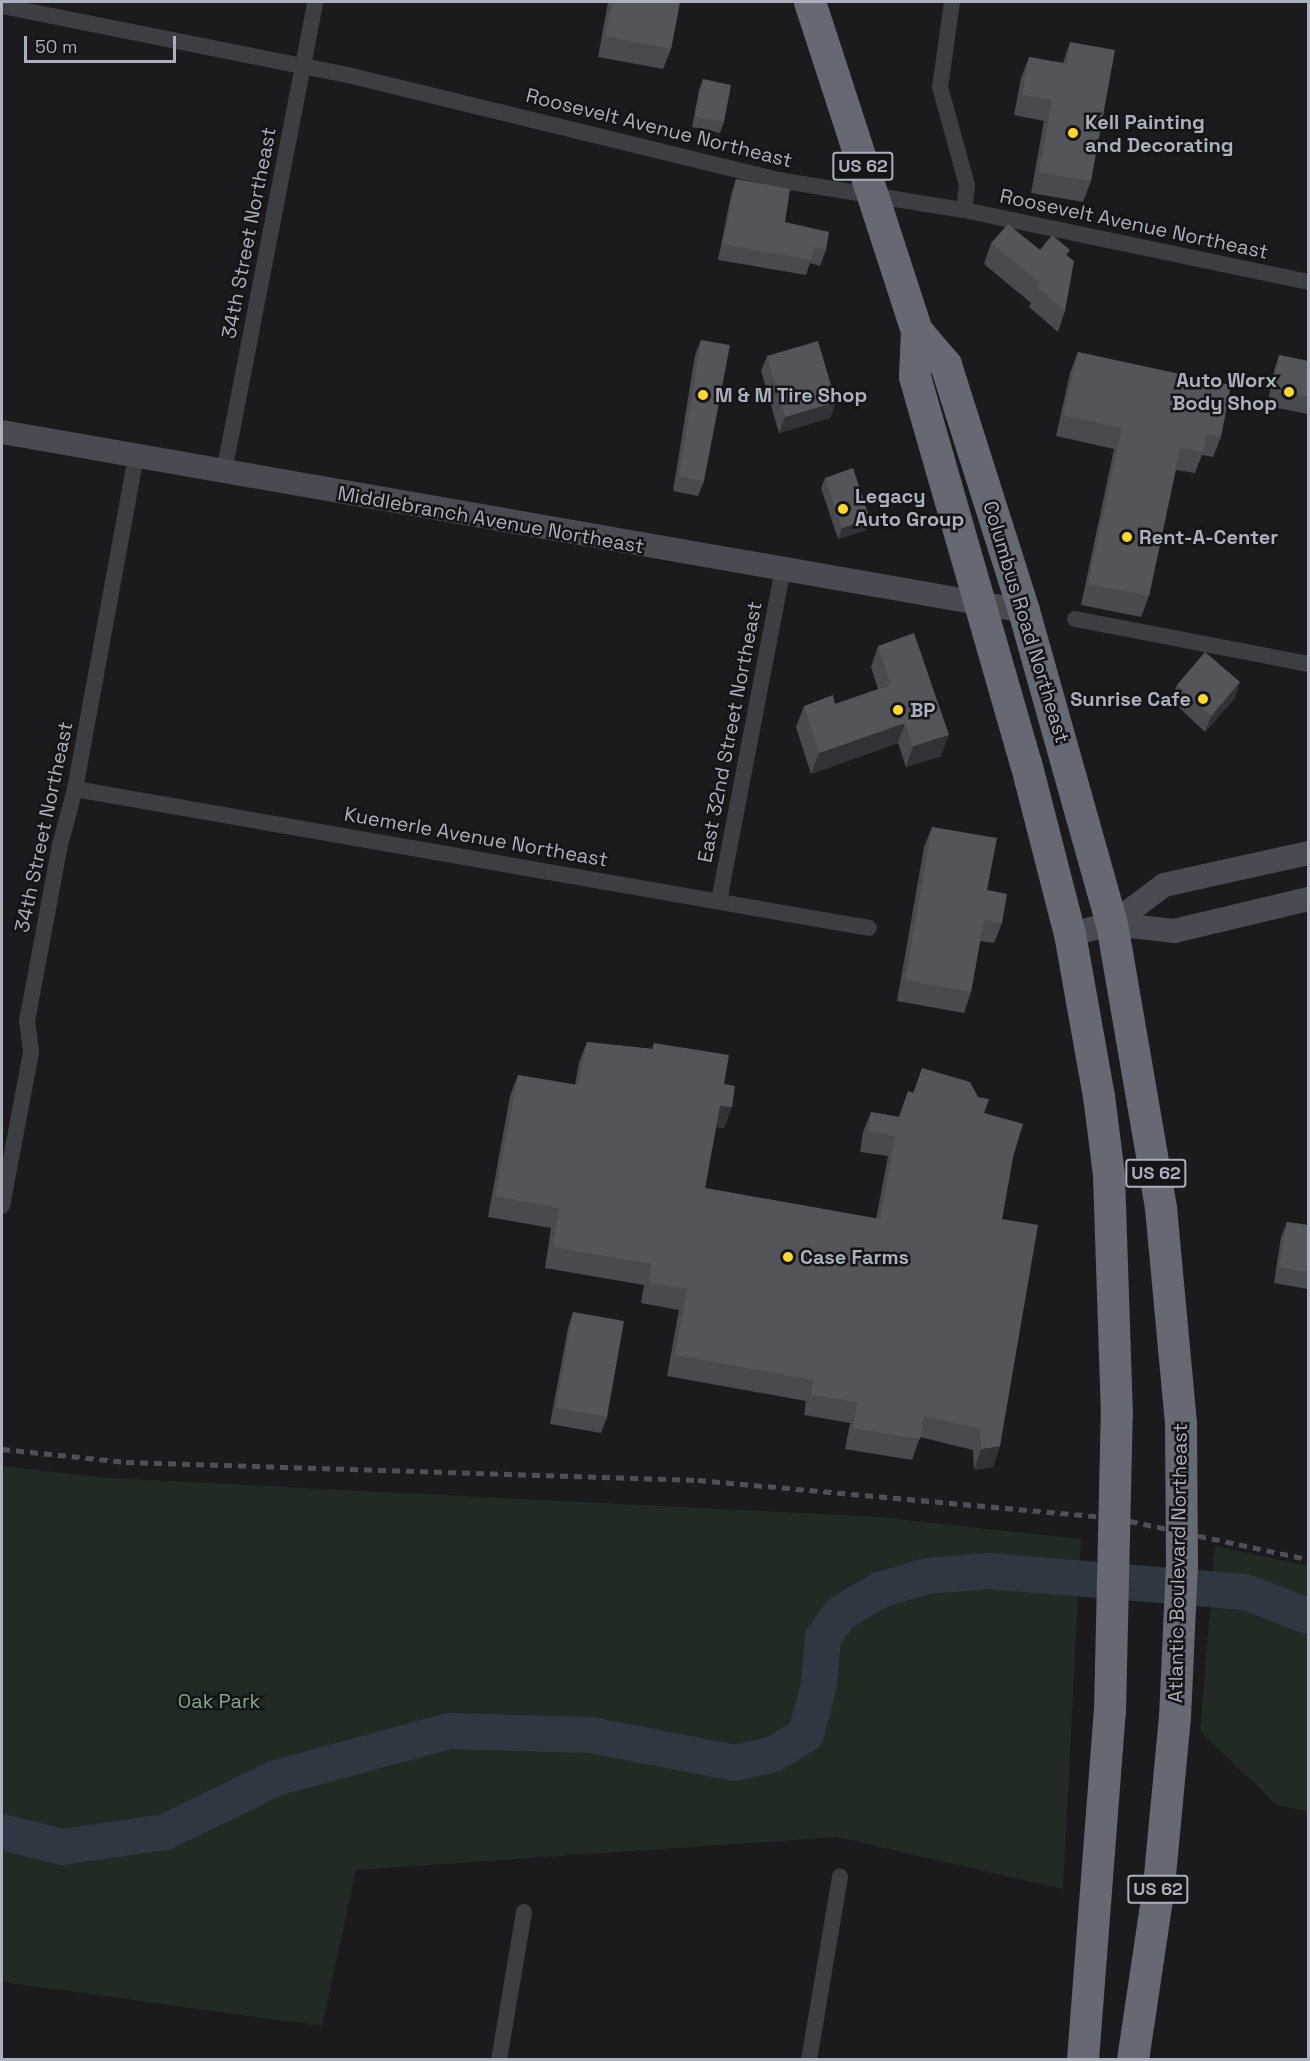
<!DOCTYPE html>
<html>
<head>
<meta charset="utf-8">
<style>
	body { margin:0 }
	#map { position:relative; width:1310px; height:2061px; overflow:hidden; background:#1b1a1d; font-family:"Space Grotesk",sans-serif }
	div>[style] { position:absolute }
	.green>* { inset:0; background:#212b24 }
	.river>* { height:36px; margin:-18px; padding:0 18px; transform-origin:18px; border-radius:18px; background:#2f3742 }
	.street>* { height:16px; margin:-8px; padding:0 8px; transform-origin:8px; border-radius:8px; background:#3d3d44 }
	.secondary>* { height:24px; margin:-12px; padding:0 12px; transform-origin:12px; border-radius:12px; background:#494a52 }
	.highway>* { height:32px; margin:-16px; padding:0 16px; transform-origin:16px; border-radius:16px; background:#666873 }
	.rail>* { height:4.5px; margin-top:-2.25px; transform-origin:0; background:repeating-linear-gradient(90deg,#4e4f57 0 8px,transparent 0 14px) }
	.highway-bridge>* { height:32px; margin:-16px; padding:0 16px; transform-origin:16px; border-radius:16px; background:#666873 }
	.wall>* { inset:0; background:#494a4f }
	.shaded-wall>* { inset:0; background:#323236 }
	.building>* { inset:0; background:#54555b }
	.dots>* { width:16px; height:16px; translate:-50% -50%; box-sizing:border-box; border:3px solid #151518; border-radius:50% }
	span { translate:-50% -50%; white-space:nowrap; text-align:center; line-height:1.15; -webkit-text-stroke:5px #151518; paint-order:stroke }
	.shield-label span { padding:2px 4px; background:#151518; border:2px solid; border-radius:4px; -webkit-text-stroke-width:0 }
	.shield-label { font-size:18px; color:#acafbd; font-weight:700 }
	.poi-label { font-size:20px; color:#acafbd; font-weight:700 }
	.left { translate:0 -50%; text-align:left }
	.right { translate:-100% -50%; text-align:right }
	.street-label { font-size:20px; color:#acafbd }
	.park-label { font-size:20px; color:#82a98a }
	.frame { position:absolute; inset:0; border:3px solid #acafbd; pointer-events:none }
	.scale { position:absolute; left:24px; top:36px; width:152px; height:27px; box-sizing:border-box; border:3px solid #acafbd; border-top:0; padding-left:8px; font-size:18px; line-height:21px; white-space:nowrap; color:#acafbd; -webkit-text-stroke:4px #151518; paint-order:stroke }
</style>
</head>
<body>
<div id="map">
	<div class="green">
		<i style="clip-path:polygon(2px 1466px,107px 1478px,879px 1517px,1081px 1539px,1063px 1889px,837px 1837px,356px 1870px,322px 2026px,2px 1982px)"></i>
		<i style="clip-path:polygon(1215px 1546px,1308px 1566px,1308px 1811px,1278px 1806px,1200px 1731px)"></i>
	</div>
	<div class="river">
		<i style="left:2px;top:1832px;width:62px;rotate:14deg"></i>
		<i style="left:62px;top:1847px;width:104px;rotate:-8.3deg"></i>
		<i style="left:165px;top:1832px;width:123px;rotate:-25.9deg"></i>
		<i style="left:276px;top:1778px;width:179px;rotate:-15.2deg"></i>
		<i style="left:449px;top:1731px;width:142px;rotate:1.6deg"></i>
		<i style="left:591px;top:1735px;width:147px;rotate:11deg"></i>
		<i style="left:735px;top:1763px;width:40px;rotate:-13deg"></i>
		<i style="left:774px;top:1754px;width:38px;rotate:-32deg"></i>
		<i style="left:806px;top:1734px;width:51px;rotate:-75.1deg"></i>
		<i style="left:819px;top:1685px;width:48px;rotate:-85.2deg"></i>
		<i style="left:823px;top:1637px;width:30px;rotate:-53deg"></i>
		<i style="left:841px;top:1613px;width:45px;rotate:-30.5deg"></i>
		<i style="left:880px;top:1590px;width:49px;rotate:-16.6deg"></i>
		<i style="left:927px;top:1576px;width:62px;rotate:-4.6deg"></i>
		<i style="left:989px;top:1571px;width:257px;rotate:4.7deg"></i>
		<i style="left:1245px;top:1592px;width:67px;rotate:20.9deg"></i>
	</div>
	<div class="street">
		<i style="left:952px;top:2px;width:86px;rotate:98deg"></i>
		<i style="left:940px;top:87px;width:102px;rotate:74.6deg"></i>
		<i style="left:967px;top:185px;width:25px;rotate:97deg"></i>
		<i style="left:2px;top:6px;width:353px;rotate:11.3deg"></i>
		<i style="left:348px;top:75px;width:443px;rotate:13.7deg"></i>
		<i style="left:778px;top:180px;width:188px;rotate:9.2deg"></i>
		<i style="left:964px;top:210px;width:351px;rotate:11.8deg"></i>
		<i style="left:224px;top:472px;width:479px;rotate:-79deg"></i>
		<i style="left:1075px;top:619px;width:237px;rotate:10.9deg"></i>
		<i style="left:75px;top:789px;width:806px;rotate:9.93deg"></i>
		<i style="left:719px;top:901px;width:337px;rotate:-79.1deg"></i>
		<i style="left:2px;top:1206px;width:157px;rotate:-79.3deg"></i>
		<i style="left:31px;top:1052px;width:31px;rotate:-97deg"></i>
		<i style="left:27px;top:1021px;width:179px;rotate:-79.4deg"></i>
		<i style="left:60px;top:845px;width:58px;rotate:-75deg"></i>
		<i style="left:75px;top:789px;width:339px;rotate:-79.6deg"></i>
		<i style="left:499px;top:2060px;width:150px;rotate:-80.4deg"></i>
		<i style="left:809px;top:2060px;width:186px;rotate:-80.4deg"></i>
	</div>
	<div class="secondary">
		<i style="left:2px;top:432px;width:1038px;rotate:9.93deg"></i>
		<i style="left:1112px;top:924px;width:65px;rotate:-36.9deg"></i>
		<i style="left:1164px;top:885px;width:148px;rotate:-12.5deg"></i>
		<i style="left:1070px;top:934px;width:43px;rotate:-13.4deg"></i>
		<i style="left:1112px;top:924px;width:62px;rotate:6.4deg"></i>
		<i style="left:1174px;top:931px;width:138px;rotate:-13.4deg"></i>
	</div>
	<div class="highway">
		<i style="left:810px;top:2px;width:346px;rotate:72deg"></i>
		<i style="left:917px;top:331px;width:46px;rotate:92.5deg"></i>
		<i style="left:915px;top:377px;width:402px;rotate:74deg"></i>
		<i style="left:1026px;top:763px;width:177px;rotate:75.6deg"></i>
		<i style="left:1070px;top:934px;width:165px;rotate:79.9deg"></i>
		<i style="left:1099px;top:1096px;width:80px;rotate:82.8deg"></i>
		<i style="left:1109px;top:1175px;width:239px;rotate:88.1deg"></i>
		<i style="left:917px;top:331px;width:45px;rotate:49.5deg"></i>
		<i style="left:946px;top:365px;width:258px;rotate:72.4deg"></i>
		<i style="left:1024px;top:611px;width:325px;rotate:74.3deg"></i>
		<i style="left:1112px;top:924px;width:288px;rotate:80.2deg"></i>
		<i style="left:1161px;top:1208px;width:217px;rotate:84.7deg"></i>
		<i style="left:1083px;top:2060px;width:349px;rotate:-85.6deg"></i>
		<i style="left:1133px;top:2060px;width:176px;rotate:-81.5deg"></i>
		<i style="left:1159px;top:1886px;width:169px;rotate:-84.6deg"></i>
	</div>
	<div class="rail">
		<i style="left:2px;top:1449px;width:125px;rotate:6deg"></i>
		<i style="left:126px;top:1462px;width:572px;rotate:1.8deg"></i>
		<i style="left:698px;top:1480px;width:420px;rotate:5.2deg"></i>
		<i style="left:1116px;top:1518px;width:196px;rotate:12.1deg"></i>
	</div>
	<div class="highway-bridge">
		<i style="left:1110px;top:1712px;width:298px;rotate:-88.7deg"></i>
		<i style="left:1175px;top:1718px;width:153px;rotate:-87.4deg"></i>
		<i style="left:1182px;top:1565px;width:141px;rotate:-90.4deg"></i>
	</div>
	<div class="wall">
		<i style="clip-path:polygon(608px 2px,680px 2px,671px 49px,663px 69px,598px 57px)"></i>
		<i style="clip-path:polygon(1070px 42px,1091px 181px,1083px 202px,1031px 193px,1044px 121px,1014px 115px,1021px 78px,1029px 57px,1063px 63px)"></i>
		<i style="clip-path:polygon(703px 79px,724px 122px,720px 133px,692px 127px,699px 90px)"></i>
		<i style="clip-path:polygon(736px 179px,785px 222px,826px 250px,820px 266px,810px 263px,806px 275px,718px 260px,731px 195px)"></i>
		<i style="clip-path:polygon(991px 243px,1040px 250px,1068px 256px,1065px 311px,1058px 332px,1029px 307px,1031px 303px,984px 264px)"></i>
		<i style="clip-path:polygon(701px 340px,704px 481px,698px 496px,673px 491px,695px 355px)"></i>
		<i style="clip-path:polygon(1078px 352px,1221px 437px,1213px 457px,1202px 455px,1195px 473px,1176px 470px,1149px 596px,1141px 617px,1081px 605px,1114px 449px,1056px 436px,1070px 373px)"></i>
		<i style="clip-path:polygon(1279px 355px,1308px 361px,1308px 414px,1267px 406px,1274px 371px)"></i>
		<i style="clip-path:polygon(767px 356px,836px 402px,830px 418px,779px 433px,761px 371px)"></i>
		<i style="clip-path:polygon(825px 478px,870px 519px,866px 530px,838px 539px,821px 488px)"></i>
		<i style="clip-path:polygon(878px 646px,941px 756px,906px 767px,898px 743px,811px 774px,796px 727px,804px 706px,835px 704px,878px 689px,871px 667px)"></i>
		<i style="clip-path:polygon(1177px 685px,1235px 698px,1205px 732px,1171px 700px)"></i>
		<i style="clip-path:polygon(932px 827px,987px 890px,1002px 923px,994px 943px,980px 941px,971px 992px,964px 1013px,897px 1001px,924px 847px)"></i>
		<i style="clip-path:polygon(587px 1042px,652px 1049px,654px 1043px,724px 1084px,724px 1128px,716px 1127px,705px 1188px,876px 1219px,888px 1156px,860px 1152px,863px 1132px,871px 1112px,899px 1117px,913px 1093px,922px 1068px,984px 1113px,1013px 1157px,1002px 1219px,1000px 1446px,993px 1467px,974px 1470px,973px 1450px,920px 1437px,912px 1460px,845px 1449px,850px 1423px,804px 1415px,806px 1401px,667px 1376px,679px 1310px,641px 1303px,644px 1285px,545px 1268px,551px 1228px,488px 1217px,510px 1096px,518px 1075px,575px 1085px,579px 1062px)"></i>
		<i style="clip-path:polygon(1287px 1222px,1308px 1225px,1308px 1289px,1274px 1283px,1281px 1237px)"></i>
		<i style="clip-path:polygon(573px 1312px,607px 1417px,601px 1433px,550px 1424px,568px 1328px)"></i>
	</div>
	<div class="shaded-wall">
		<i style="clip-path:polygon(836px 402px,830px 418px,779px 433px,785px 417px)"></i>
		<i style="clip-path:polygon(870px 519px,866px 530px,838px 539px,842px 528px)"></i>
		<i style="clip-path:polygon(1240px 682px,1235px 698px,1205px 732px,1211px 716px)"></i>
		<i style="clip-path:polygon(905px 723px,898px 743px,811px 774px,819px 753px)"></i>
		<i style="clip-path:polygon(949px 735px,941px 756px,906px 767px,913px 746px)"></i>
		<i style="clip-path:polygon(720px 1106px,732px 1107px,724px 1128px,712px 1126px)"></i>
		<i style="clip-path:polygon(1000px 1446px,993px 1467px,974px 1470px,981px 1449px)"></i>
	</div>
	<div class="building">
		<i style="clip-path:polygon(612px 2px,680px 2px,671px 49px,605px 36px)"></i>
		<i style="clip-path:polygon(1070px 42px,1115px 50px,1091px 181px,1039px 172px,1052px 100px,1022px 95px,1029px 57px,1067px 64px)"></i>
		<i style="clip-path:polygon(703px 79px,731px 85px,724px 122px,695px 117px)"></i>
		<i style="clip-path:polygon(736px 179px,790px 189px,785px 222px,829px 232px,826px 250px,814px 247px,811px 260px,723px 244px)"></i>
		<i style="clip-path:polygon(1008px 224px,1040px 250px,1052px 235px,1070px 250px,1066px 255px,1074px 261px,1065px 311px,1037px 287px,1040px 283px,991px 243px)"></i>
		<i style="clip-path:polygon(701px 340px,730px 345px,704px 481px,679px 476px)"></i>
		<i style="clip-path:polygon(818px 341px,836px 402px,785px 417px,767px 356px)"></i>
		<i style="clip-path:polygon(1078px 352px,1231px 385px,1221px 437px,1206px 434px,1203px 452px,1180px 448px,1149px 596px,1088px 584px,1122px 428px,1063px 415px)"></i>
		<i style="clip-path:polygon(1279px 355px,1308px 361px,1308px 397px,1272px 390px)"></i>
		<i style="clip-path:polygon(853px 468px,870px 519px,842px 528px,825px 478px)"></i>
		<i style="clip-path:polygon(914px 633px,949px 735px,913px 746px,905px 723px,819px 753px,804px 706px,833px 695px,835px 704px,891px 685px,878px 646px)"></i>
		<i style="clip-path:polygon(1205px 652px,1240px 682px,1211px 716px,1177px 685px)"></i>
		<i style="clip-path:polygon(932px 827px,997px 838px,987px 890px,1007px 894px,1002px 923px,984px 920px,971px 992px,905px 980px)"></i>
		<i style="clip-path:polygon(587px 1042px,653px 1049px,654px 1043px,729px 1055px,724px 1084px,735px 1086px,732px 1107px,720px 1106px,705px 1188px,880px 1219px,895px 1136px,868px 1131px,871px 1112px,899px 1117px,908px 1091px,914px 1093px,922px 1068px,970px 1082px,978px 1097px,989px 1099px,984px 1113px,1023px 1124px,1013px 1157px,1002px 1219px,1038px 1225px,1000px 1446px,981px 1449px,980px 1429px,924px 1416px,920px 1439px,853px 1428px,857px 1402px,811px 1395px,814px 1380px,675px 1355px,687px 1289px,649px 1283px,651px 1264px,553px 1247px,559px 1208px,495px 1196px,518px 1075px,578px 1085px)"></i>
		<i style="clip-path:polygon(1287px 1222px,1308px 1225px,1308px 1272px,1279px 1267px)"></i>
		<i style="clip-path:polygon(573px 1312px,624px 1321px,607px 1417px,556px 1408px)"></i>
	</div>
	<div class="dots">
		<i style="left:1073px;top:133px;background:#fed831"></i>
		<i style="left:1289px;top:392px;background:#fed831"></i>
		<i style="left:703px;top:395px;background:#fed831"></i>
		<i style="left:843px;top:509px;background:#fed831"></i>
		<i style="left:1127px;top:537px;background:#fed831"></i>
		<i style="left:1203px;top:699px;background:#fed831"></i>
		<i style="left:898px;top:710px;background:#fed831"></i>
		<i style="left:788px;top:1257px;background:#fed831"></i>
	</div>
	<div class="shield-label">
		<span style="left:863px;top:166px">US 62</span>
		<span style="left:1156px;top:1173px">US 62</span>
		<span style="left:1158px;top:1889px">US 62</span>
	</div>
	<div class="poi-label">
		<span class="left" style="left:1085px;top:134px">Kell Painting<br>and Decorating</span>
		<span class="right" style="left:1277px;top:392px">Auto Worx<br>Body Shop</span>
		<span class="left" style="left:715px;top:395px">M &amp; M Tire Shop</span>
		<span class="left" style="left:855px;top:508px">Legacy<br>Auto Group</span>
		<span class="left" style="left:1139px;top:537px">Rent-A-Center</span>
		<span class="right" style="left:1191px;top:699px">Sunrise Cafe</span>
		<span class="left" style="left:910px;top:710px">BP</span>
		<span class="left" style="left:800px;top:1257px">Case Farms</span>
	</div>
	<div class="street-label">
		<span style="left:659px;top:128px;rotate:14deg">Roosevelt Avenue Northeast</span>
		<span style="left:1134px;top:224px;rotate:12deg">Roosevelt Avenue Northeast</span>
		<span style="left:249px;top:233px;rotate:-79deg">34th Street Northeast</span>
		<span style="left:491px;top:520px;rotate:10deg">Middlebranch Avenue Northeast</span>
		<span style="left:1026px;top:622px;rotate:73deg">Columbus Road Northeast</span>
		<span style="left:730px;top:732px;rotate:-79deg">East 32nd Street Northeast</span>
		<span style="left:44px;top:827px;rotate:-78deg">34th Street Northeast</span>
		<span style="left:476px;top:837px;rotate:10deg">Kuemerle Avenue Northeast</span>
		<span style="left:1178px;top:1563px;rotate:-89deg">Atlantic Boulevard Northeast</span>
	</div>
	<div class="park-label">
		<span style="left:219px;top:1701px">Oak Park</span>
	</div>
	<div class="frame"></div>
	<div class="scale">50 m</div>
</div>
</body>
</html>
